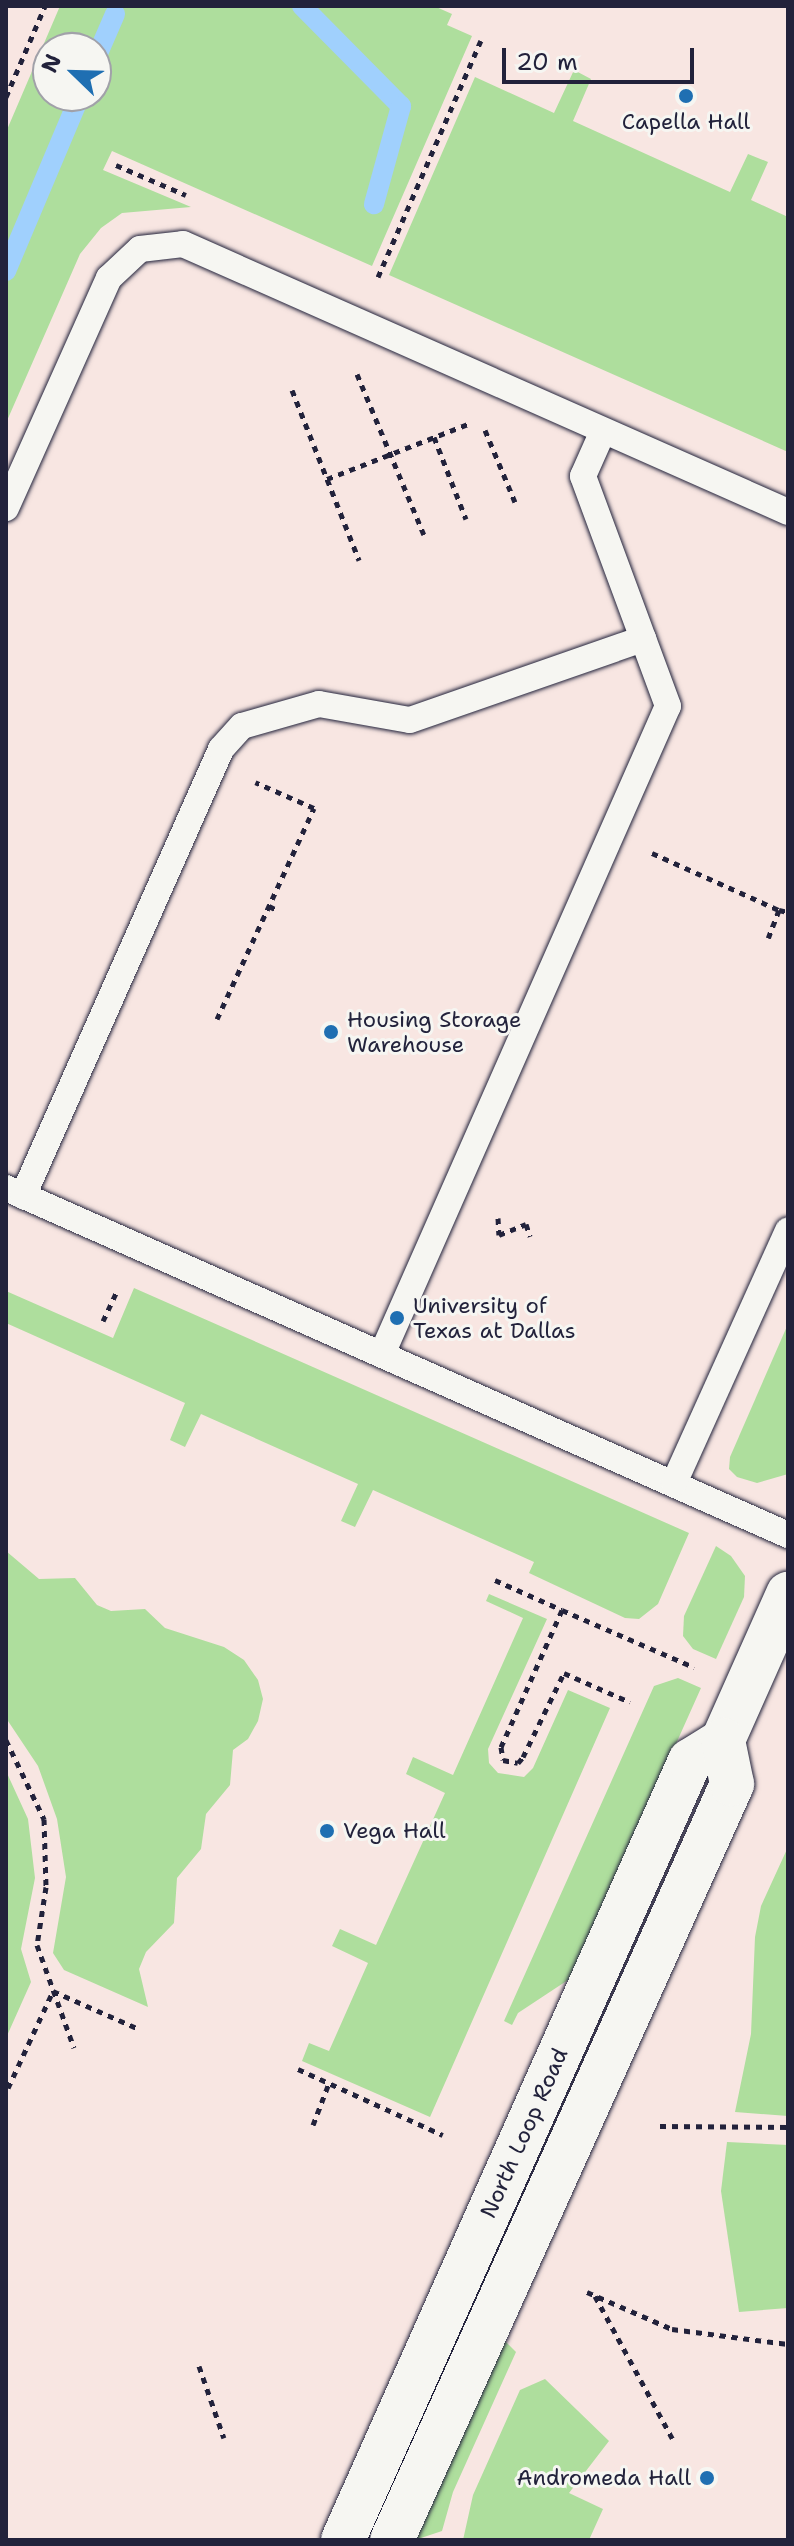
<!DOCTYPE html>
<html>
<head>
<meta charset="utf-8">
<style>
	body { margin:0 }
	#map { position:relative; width:794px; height:2546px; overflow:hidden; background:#f6f6f2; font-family:"Shantell Sans",sans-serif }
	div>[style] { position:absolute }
	.built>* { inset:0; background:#f8e6e2 }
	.green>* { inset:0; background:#aede9d }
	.stream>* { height:20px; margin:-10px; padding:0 10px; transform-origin:10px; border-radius:10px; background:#a0d0fd }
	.path>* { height:5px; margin-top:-2.5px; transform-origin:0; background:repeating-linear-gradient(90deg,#22223b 0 6px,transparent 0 12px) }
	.roads { filter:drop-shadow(0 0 2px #22223b) drop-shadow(0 0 2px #22223b) }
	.lane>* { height:26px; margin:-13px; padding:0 13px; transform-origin:13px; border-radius:13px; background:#f6f6f2 }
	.street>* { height:44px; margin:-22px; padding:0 22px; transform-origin:22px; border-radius:22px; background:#f6f6f2 }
	.dots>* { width:22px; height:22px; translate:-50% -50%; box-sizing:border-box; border:4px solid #f6f6f2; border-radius:50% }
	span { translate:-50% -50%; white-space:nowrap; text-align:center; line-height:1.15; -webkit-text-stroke:6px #f6f6f2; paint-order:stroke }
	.poi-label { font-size:22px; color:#22223b }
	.left { translate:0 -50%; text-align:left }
	.right { translate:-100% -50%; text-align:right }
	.street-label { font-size:22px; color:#22223b }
	.frame { position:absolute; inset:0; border:8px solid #22223b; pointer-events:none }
	.north { position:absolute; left:32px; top:32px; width:80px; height:80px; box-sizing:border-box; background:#f6f6f2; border:2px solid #a1a1a9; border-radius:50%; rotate:293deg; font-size:22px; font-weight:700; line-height:32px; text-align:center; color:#22223b }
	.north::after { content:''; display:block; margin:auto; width:28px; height:36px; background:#1f6fb2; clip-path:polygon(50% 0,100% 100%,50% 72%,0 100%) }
	.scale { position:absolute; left:502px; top:48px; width:192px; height:36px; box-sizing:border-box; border:4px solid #22223b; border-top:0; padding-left:10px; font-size:24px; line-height:28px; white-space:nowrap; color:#22223b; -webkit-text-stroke:6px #f6f6f2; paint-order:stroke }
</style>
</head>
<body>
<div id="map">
	<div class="built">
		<i style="clip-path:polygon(evenodd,6px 6px,788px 6px,788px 2540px,6px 2540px,6px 6px,48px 48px,96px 48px,96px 96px,48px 96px,48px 48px)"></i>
	</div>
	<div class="green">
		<i style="clip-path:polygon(evenodd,60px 6px,434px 6px,452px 14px,447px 25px,472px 36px,372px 266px,112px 151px,103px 170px,191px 207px,122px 213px,101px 228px,80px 254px,6px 423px,6px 132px,60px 6px,48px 48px,96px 48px,96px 96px,48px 96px,48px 48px)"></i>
		<i style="clip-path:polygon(574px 70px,591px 79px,573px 121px,730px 192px,748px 154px,768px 162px,751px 200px,788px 217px,788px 452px,389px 275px,475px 77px,554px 113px)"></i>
		<i style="clip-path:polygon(134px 1288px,689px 1533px,658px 1604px,639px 1619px,625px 1618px,529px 1573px,534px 1562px,373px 1490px,355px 1527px,341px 1521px,358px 1484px,201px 1414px,185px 1447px,170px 1440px,185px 1403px,6px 1323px,6px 1291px,113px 1338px)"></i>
		<i style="clip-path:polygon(788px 1324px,788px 1474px,757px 1483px,737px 1477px,729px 1469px,730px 1457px)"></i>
		<i style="clip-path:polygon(716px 1546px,731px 1556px,745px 1576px,744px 1597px,716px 1659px,693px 1649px,683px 1636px,684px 1616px)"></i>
		<i style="clip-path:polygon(6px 1551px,39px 1579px,75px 1578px,97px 1605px,111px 1611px,145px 1609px,165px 1628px,224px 1647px,244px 1660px,258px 1680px,263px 1699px,258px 1721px,248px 1739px,233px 1750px,230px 1785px,206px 1814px,201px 1849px,177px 1878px,174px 1923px,146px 1952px,139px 1969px,148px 2007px,64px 1970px,53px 1953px,66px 1877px,57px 1819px,38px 1766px,6px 1718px)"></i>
		<i style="clip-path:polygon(489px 1594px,547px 1619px,488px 1749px,489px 1763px,498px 1773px,524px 1777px,533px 1768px,568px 1690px,610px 1708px,430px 2117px,302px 2061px,309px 2043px,329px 2051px,368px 1963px,332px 1946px,340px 1929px,376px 1945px,445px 1793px,406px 1774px,413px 1757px,453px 1775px,523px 1618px,486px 1601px)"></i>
		<i style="clip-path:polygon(678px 1678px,701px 1688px,571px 1978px,518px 2013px,512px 2025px,504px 2021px,654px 1686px)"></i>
		<i style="clip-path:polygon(6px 1771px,28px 1819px,35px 1878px,21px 1949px,31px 1982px,6px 2038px)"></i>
		<i style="clip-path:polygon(788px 1847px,788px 2116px,735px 2112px,751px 2034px,755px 1937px,761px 1906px)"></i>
		<i style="clip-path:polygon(727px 2142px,788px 2145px,788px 2308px,739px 2312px,721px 2191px)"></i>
		<i style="clip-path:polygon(504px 2340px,516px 2352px,453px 2492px,442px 2531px,415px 2540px)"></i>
		<i style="clip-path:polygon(545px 2379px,609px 2441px,569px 2493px,603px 2509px,589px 2540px,463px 2540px,473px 2495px,520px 2390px)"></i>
	</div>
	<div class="stream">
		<i style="left:302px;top:6px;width:141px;rotate:45.3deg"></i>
		<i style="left:401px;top:106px;width:102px;rotate:105.4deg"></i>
		<i style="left:96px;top:58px;width:48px;rotate:-66.6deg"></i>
		<i style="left:6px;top:271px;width:190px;rotate:-67.1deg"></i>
	</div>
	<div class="path">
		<i style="left:6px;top:97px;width:99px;rotate:-66.8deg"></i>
		<i style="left:116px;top:165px;width:76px;rotate:23.2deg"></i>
		<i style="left:378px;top:277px;width:258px;rotate:-66.5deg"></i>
		<i style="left:357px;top:374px;width:174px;rotate:67.4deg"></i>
		<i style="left:292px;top:390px;width:183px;rotate:68.5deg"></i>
		<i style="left:485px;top:430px;width:78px;rotate:67.4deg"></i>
		<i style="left:434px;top:437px;width:88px;rotate:68.7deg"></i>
		<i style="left:327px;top:479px;width:151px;rotate:-21.3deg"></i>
		<i style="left:652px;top:853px;width:139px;rotate:24.2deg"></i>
		<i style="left:779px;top:910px;width:30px;rotate:111deg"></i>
		<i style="left:269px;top:906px;width:11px;rotate:27deg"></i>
		<i style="left:779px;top:910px;width:9px;rotate:13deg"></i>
		<i style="left:217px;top:1019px;width:232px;rotate:-65.3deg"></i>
		<i style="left:314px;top:808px;width:64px;rotate:-156.2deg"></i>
		<i style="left:498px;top:1218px;width:17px;rotate:87deg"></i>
		<i style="left:499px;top:1235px;width:29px;rotate:-22deg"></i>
		<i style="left:526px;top:1224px;width:13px;rotate:72deg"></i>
		<i style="left:103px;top:1321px;width:35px;rotate:-65deg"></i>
		<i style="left:495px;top:1580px;width:73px;rotate:24.1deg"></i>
		<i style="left:562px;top:1610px;width:150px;rotate:114deg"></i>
		<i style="left:501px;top:1747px;width:13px;rotate:81deg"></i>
		<i style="left:503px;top:1760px;width:15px;rotate:11deg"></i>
		<i style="left:518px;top:1763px;width:8px;rotate:-50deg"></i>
		<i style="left:523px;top:1757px;width:93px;rotate:-64deg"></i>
		<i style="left:564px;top:1673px;width:72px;rotate:23.7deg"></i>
		<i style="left:562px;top:1610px;width:144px;rotate:23.4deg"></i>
		<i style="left:6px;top:1740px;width:88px;rotate:64.3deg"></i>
		<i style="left:44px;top:1819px;width:68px;rotate:88.3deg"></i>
		<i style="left:46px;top:1887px;width:59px;rotate:98.8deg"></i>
		<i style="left:37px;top:1945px;width:109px;rotate:70.2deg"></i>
		<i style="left:298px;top:2069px;width:159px;rotate:24.5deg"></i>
		<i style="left:8px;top:2088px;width:107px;rotate:-65.1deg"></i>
		<i style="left:53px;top:1991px;width:94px;rotate:23.8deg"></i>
		<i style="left:313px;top:2125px;width:45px;rotate:-69.1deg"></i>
		<i style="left:660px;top:2126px;width:128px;rotate:0.4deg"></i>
		<i style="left:587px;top:2292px;width:93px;rotate:23.5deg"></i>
		<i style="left:672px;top:2329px;width:117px;rotate:7.4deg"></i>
		<i style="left:595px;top:2296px;width:162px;rotate:61.5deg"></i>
		<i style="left:199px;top:2366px;width:76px;rotate:70.9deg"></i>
	</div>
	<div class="roads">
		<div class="lane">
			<i style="left:6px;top:508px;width:252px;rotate:-65.9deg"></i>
			<i style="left:109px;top:278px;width:42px;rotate:-43.1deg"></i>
			<i style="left:140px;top:249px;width:43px;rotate:-6.6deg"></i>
			<i style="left:183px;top:244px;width:662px;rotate:23.89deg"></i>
			<i style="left:6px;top:1188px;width:856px;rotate:23.93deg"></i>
			<i style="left:23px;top:1196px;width:489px;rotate:-66.1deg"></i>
			<i style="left:221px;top:749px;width:31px;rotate:-48deg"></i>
			<i style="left:242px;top:726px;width:80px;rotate:-15.9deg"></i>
			<i style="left:319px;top:704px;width:92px;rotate:10deg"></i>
			<i style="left:410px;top:720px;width:247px;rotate:-19.2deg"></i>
			<i style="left:382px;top:1354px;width:708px;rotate:-66.19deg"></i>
			<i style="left:668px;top:706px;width:245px;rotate:-110.3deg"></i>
			<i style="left:583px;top:476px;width:49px;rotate:-66deg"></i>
			<i style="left:674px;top:1483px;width:277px;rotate:-65.7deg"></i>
		</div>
		<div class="street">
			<i style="left:343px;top:2540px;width:853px;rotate:-65.99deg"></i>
			<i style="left:690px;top:1761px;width:39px;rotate:-32deg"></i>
			<i style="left:723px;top:1740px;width:160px;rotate:-66deg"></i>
			<i style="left:392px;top:2540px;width:829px;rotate:-65.78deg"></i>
			<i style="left:732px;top:1784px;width:45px;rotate:-101.6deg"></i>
		</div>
	</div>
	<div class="dots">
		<i style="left:686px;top:96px;background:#1f6fb2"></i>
		<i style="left:331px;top:1032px;background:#1f6fb2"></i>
		<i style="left:397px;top:1318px;background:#1f6fb2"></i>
		<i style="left:327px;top:1831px;background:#1f6fb2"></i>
		<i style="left:707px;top:2478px;background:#1f6fb2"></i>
	</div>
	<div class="poi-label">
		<span style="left:686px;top:122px">Capella Hall</span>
		<span class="left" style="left:347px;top:1032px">Housing Storage<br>Warehouse</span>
		<span class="left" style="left:413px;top:1318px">University of<br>Texas at Dallas</span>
		<span class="left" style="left:343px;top:1831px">Vega Hall</span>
		<span class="right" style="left:691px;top:2478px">Andromeda Hall</span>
	</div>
	<div class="street-label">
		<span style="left:524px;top:2133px;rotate:-66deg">North Loop Road</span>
	</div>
	<div class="frame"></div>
	<div class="north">N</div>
	<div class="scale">20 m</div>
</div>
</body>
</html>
